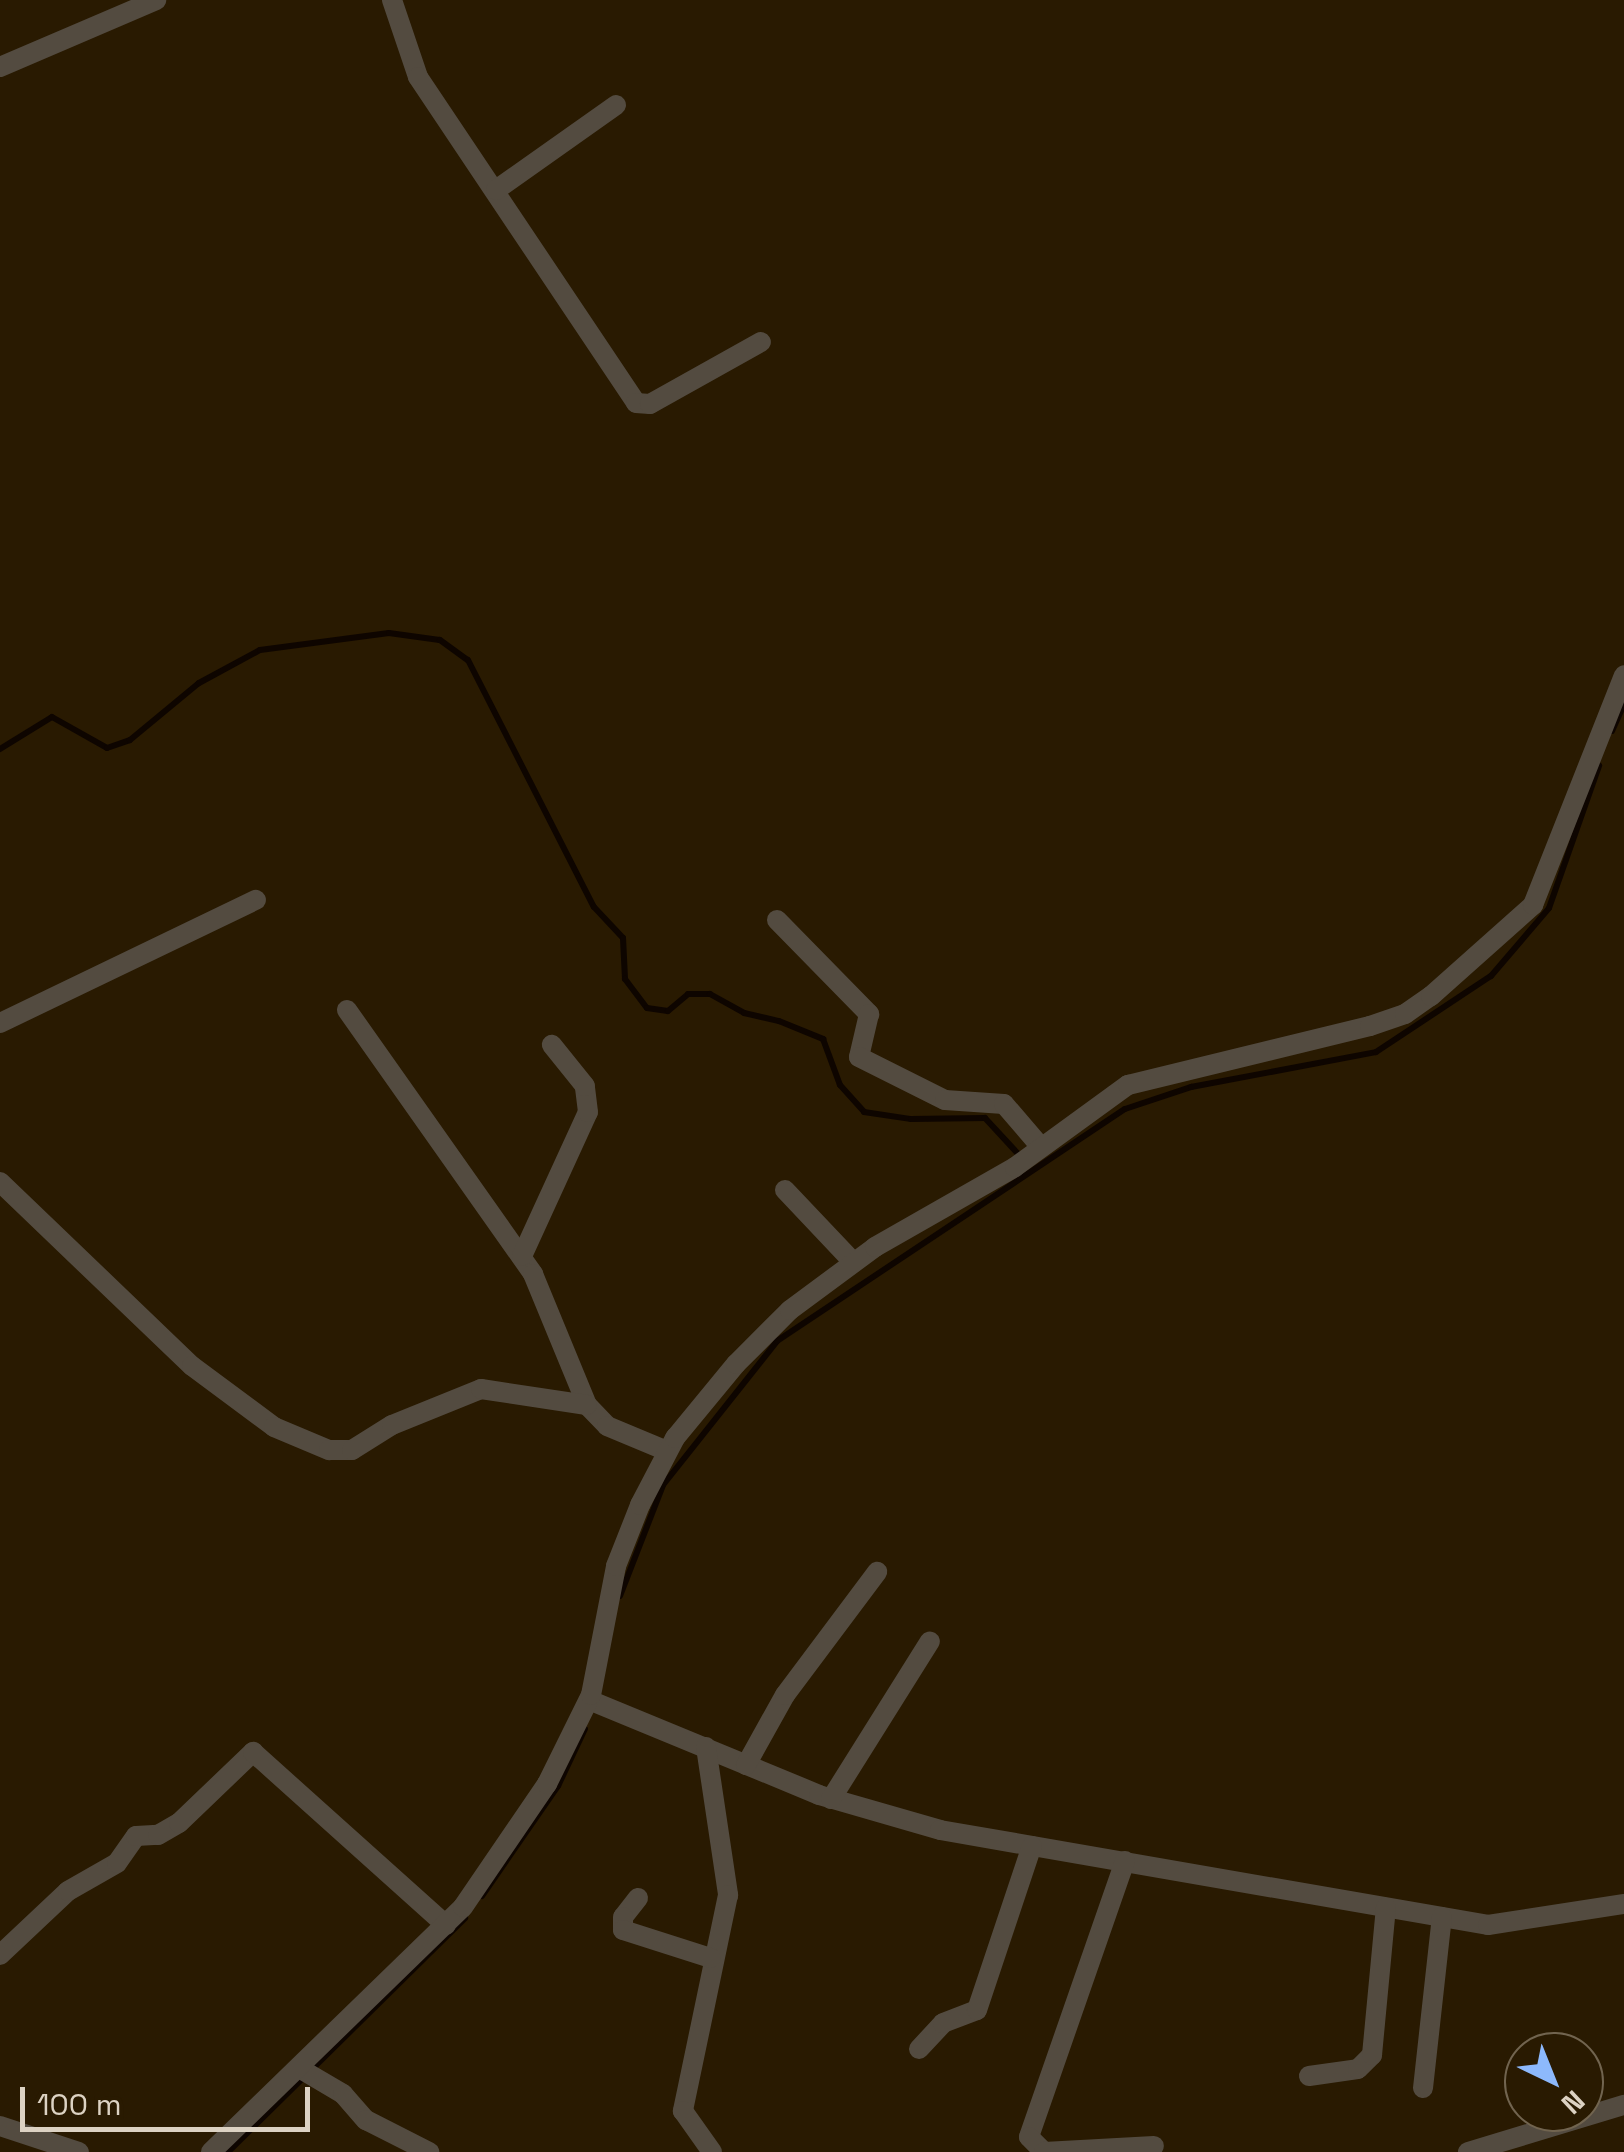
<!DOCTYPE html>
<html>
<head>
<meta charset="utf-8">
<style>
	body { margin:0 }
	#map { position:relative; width:1624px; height:2152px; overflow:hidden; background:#291a01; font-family:"Space Grotesk",sans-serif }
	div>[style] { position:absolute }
	.stream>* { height:6px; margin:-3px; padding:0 3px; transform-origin:3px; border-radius:3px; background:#0e0500 }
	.street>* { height:20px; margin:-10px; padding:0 10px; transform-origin:10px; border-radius:10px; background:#534b40 }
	span { translate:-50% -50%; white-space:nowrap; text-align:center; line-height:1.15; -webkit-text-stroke:10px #291a01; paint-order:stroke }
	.north { position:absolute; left:1504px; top:2032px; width:100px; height:100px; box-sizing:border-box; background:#291a01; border:2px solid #71644f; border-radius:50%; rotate:137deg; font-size:28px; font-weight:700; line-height:40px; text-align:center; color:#dcd2c3 }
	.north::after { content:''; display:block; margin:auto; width:35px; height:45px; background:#8db9fc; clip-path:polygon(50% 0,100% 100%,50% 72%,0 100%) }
	.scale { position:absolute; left:20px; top:2087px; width:290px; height:45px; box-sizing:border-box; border:5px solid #dcd2c3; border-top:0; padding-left:12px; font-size:30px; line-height:35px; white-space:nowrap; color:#dcd2c3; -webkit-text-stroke:8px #291a01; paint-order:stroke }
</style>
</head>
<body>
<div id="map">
	<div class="stream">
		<i style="left:1612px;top:731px;width:30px;rotate:-66deg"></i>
		<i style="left:0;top:749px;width:61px;rotate:-31.6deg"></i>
		<i style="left:52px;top:717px;width:63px;rotate:29.4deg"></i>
		<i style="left:107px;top:748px;width:24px;rotate:-19deg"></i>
		<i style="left:130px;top:740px;width:89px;rotate:-39.6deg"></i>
		<i style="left:199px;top:683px;width:69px;rotate:-28.4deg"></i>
		<i style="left:260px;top:650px;width:130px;rotate:-7.5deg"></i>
		<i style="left:389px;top:633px;width:51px;rotate:7.8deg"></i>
		<i style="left:440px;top:640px;width:34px;rotate:36deg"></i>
		<i style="left:468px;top:660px;width:277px;rotate:63deg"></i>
		<i style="left:594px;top:907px;width:42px;rotate:46.9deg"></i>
		<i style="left:623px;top:938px;width:41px;rotate:87.2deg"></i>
		<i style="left:625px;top:979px;width:36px;rotate:53deg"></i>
		<i style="left:647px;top:1008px;width:21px;rotate:8deg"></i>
		<i style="left:668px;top:1011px;width:26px;rotate:-40deg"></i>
		<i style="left:688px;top:994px;width:22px"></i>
		<i style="left:710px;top:994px;width:39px;rotate:29deg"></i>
		<i style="left:744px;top:1013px;width:36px;rotate:13deg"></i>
		<i style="left:779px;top:1021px;width:48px;rotate:22.2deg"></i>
		<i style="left:823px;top:1039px;width:49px;rotate:69.7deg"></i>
		<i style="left:840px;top:1085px;width:36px;rotate:48deg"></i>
		<i style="left:864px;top:1112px;width:48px;rotate:8.5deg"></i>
		<i style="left:911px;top:1119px;width:74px;rotate:-0.8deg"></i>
		<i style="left:985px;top:1118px;width:53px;rotate:47.3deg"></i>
		<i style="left:620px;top:1596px;width:119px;rotate:-68.8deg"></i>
		<i style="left:663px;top:1485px;width:184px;rotate:-51.6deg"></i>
		<i style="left:777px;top:1341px;width:418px;rotate:-33.7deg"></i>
		<i style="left:1125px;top:1109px;width:70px;rotate:-18.4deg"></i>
		<i style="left:1191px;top:1087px;width:188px;rotate:-10.7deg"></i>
		<i style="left:1376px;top:1052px;width:138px;rotate:-33.5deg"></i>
		<i style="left:1491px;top:976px;width:89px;rotate:-49.5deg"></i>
		<i style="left:1549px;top:908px;width:151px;rotate:-70.6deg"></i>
		<i style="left:482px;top:1896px;width:134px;rotate:-55.4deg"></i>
		<i style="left:558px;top:1786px;width:63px;rotate:-64.7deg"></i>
		<i style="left:228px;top:2152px;width:333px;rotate:-44.6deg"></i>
	</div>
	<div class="street">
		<i style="left:392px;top:0;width:81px;rotate:71.3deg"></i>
		<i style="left:418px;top:77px;width:392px;rotate:56.2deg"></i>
		<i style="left:636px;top:403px;width:14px;rotate:4deg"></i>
		<i style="left:650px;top:404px;width:127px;rotate:-29.2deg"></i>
		<i style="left:0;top:67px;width:170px;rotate:-23.2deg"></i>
		<i style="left:496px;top:190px;width:147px;rotate:-35.3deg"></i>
		<i style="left:777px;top:920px;width:132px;rotate:45.6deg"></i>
		<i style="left:869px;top:1014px;width:44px;rotate:103.1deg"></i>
		<i style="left:859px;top:1057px;width:96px;rotate:26.6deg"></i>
		<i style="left:945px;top:1100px;width:59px;rotate:3.9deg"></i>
		<i style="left:1004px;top:1104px;width:57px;rotate:49.3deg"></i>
		<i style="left:347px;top:1010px;width:323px;rotate:54.8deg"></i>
		<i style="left:533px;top:1274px;width:142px;rotate:67.6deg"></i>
		<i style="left:587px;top:1405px;width:29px;rotate:46deg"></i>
		<i style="left:607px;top:1426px;width:65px;rotate:22.6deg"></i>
		<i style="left:0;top:1023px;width:284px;rotate:-25.7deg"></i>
		<i style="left:0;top:1182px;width:266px;rotate:43.8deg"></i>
		<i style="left:192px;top:1366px;width:102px;rotate:36.6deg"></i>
		<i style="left:274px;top:1427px;width:60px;rotate:22.7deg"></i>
		<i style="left:329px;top:1450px;width:23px"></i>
		<i style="left:352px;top:1450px;width:47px;rotate:-32deg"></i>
		<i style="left:392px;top:1425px;width:96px;rotate:-22deg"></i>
		<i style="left:481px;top:1389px;width:107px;rotate:8.6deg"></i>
		<i style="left:785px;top:1190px;width:99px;rotate:46.6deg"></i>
		<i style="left:522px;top:1256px;width:158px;rotate:-65.4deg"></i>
		<i style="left:588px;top:1112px;width:26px;rotate:-97deg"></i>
		<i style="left:585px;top:1086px;width:53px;rotate:-128.8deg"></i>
		<i style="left:589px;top:1700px;width:249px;rotate:22.4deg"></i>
		<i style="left:819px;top:1795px;width:126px;rotate:16.1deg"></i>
		<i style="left:940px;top:1830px;width:556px;rotate:9.83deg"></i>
		<i style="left:1488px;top:1925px;width:138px;rotate:-8.8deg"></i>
		<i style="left:706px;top:1747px;width:150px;rotate:81.5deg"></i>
		<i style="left:728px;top:1895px;width:221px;rotate:101.8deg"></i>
		<i style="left:683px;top:2111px;width:50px;rotate:54.7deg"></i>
		<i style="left:746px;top:1765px;width:80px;rotate:-60.9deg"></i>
		<i style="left:785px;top:1695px;width:154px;rotate:-53.2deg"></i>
		<i style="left:831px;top:1799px;width:186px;rotate:-57.9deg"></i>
		<i style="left:1125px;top:1861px;width:292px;rotate:109.2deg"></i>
		<i style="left:1029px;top:2137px;width:21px;rotate:45deg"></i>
		<i style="left:1044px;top:2152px;width:110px;rotate:-3.1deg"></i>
		<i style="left:638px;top:1898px;width:24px;rotate:128deg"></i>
		<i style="left:623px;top:1917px;width:13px;rotate:90deg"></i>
		<i style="left:623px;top:1930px;width:92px;rotate:17.7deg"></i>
		<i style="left:0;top:1955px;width:93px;rotate:-43.3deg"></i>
		<i style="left:68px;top:1891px;width:56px;rotate:-29.7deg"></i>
		<i style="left:117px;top:1863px;width:33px;rotate:-55deg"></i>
		<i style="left:136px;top:1836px;width:22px;rotate:-3deg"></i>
		<i style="left:158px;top:1835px;width:24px;rotate:-30deg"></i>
		<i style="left:179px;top:1823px;width:103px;rotate:-43.8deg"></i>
		<i style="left:253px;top:1752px;width:259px;rotate:41.9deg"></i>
		<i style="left:919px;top:2049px;width:35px;rotate:-47deg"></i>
		<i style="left:943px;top:2023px;width:36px;rotate:-21deg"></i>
		<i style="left:977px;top:2010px;width:173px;rotate:-71.5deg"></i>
		<i style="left:299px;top:2068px;width:51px;rotate:30.6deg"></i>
		<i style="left:343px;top:2094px;width:35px;rotate:49deg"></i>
		<i style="left:366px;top:2120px;width:71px;rotate:26.9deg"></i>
		<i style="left:1309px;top:2076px;width:49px;rotate:-8.1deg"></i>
		<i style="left:1358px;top:2069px;width:20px;rotate:-45deg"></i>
		<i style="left:1372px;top:2055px;width:148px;rotate:-84.6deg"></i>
		<i style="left:1423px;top:2088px;width:172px;rotate:-83.7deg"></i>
		<i style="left:0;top:2126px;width:83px;rotate:18.2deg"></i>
		<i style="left:211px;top:2152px;width:351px;rotate:-44.2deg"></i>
		<i style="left:463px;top:1907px;width:149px;rotate:-55.7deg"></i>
		<i style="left:547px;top:1784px;width:99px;rotate:-63.7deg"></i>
		<i style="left:591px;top:1695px;width:131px;rotate:-79deg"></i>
		<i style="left:616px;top:1566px;width:66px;rotate:-68.5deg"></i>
		<i style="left:640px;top:1505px;width:76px;rotate:-62.4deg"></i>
		<i style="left:675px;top:1438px;width:96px;rotate:-50.5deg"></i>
		<i style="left:736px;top:1364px;width:76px;rotate:-45deg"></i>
		<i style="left:790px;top:1310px;width:106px;rotate:-36.5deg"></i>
		<i style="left:875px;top:1247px;width:161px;rotate:-29.7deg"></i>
		<i style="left:1015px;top:1167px;width:140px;rotate:-36deg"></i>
		<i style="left:1128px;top:1085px;width:249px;rotate:-13.7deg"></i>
		<i style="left:1370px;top:1026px;width:37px;rotate:-19deg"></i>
		<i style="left:1405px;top:1014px;width:32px;rotate:-35deg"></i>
		<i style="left:1431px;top:996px;width:137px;rotate:-41.7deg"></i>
		<i style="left:1533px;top:905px;width:247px;rotate:-68.4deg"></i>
		<i style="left:1468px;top:2152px;width:163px;rotate:-16.8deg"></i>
	</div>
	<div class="north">N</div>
	<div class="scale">100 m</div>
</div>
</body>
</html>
